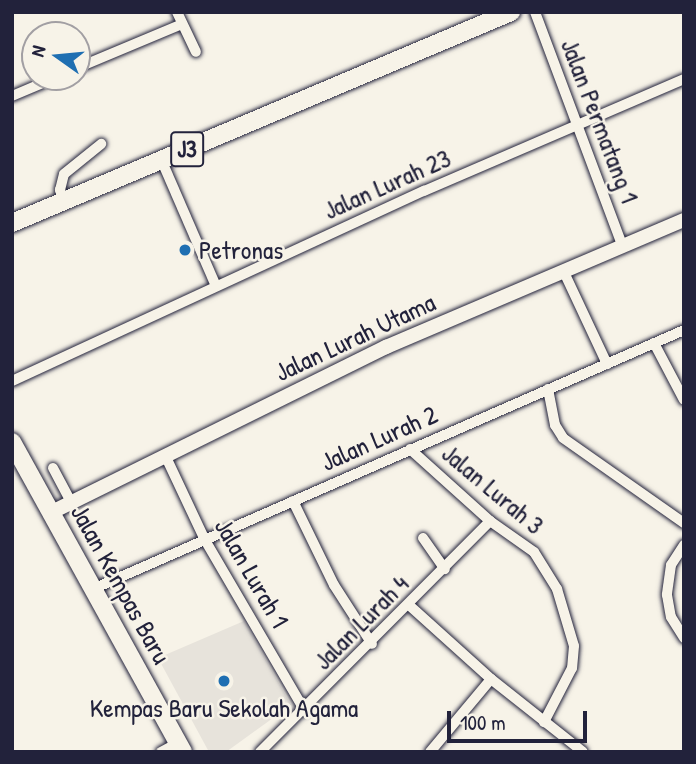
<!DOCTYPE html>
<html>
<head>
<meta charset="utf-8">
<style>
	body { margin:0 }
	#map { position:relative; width:696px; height:764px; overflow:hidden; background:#f7f3e8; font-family:"Patrick Hand",sans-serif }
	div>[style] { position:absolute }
	.built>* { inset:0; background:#e7e3db }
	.roads { filter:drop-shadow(0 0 2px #22223b) drop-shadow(0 0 2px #22223b) }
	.minor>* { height:10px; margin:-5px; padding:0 5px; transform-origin:5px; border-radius:5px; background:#f7f3e8 }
	.tertiary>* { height:14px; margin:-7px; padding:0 7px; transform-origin:7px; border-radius:7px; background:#f7f3e8 }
	.primary>* { height:18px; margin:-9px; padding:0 9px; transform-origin:9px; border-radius:9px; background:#f7f3e8 }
	.dots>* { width:19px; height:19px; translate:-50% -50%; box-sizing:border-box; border:4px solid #f7f3e8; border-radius:50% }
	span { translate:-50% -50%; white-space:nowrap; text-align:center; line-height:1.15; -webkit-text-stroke:5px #f7f3e8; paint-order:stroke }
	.shield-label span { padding:2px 5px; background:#f7f3e8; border:2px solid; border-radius:5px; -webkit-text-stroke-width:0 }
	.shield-label { font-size:24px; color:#22223b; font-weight:700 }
	.street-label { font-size:26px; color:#22223b }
	.poi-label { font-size:26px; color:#22223b }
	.left { translate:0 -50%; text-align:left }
	.frame { position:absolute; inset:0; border:14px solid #22223b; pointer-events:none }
	.north { position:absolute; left:21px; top:21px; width:70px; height:70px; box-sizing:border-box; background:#f7f3e8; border:2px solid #a29fa3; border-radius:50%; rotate:285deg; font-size:19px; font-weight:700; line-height:28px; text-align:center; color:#22223b }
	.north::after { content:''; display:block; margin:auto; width:24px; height:32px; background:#1f6fb2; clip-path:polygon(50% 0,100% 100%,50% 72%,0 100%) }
	.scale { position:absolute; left:447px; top:711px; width:140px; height:32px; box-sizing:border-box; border:4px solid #22223b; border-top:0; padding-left:9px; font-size:21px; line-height:24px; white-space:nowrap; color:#22223b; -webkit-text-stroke:5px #f7f3e8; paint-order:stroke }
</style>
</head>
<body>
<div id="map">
	<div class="built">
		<i style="clip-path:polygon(244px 621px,291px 705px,226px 752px,209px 752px,158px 658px)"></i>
	</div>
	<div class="roads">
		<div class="minor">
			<i style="left:177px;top:12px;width:44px;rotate:64.6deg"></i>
			<i style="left:535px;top:12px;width:249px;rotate:69.5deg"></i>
			<i style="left:77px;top:68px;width:114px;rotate:-22.7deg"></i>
			<i style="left:12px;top:96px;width:49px;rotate:-22.9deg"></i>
			<i style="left:161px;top:159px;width:138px;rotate:66.6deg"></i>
			<i style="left:64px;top:201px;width:12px;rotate:-110deg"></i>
			<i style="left:60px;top:190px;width:16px;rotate:-76deg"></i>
			<i style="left:64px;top:174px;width:48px;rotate:-39deg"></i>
			<i style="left:563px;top:270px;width:104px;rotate:64.9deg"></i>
			<i style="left:654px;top:343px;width:64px;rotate:62.2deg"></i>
			<i style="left:12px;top:381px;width:454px;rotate:-24.8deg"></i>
			<i style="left:424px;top:191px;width:283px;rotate:-23.3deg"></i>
			<i style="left:548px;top:389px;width:37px;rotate:79deg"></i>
			<i style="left:555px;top:425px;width:15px;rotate:58deg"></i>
			<i style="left:563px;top:438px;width:148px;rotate:35.1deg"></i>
			<i style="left:410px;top:449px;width:108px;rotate:42deg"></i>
			<i style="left:490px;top:521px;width:54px;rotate:35.2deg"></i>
			<i style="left:534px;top:552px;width:44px;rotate:58.1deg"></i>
			<i style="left:557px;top:589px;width:59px;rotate:73.4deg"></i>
			<i style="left:574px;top:646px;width:22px;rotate:95deg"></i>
			<i style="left:572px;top:668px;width:61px;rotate:117.4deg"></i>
			<i style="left:165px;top:455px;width:94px;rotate:64.8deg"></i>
			<i style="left:205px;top:540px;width:198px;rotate:59.7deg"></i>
			<i style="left:53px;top:468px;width:40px;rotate:62deg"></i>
			<i style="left:293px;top:501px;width:93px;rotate:64deg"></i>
			<i style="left:334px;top:585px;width:70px;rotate:57.2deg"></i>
			<i style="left:423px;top:538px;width:38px;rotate:55deg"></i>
			<i style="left:684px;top:545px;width:24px;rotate:123deg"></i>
			<i style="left:671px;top:565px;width:30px;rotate:98deg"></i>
			<i style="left:667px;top:595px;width:22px;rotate:80deg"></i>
			<i style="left:671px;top:617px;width:25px;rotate:58deg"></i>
			<i style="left:93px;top:589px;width:645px;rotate:-23.66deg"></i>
			<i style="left:410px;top:606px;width:109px;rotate:42deg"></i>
			<i style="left:491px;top:679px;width:117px;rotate:38.4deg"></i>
			<i style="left:161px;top:752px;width:19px;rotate:-28deg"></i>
			<i style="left:260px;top:752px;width:326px;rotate:-45.1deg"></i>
			<i style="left:430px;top:752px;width:95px;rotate:-50.1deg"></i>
		</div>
		<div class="tertiary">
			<i style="left:52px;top:512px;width:373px;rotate:-26.3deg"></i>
			<i style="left:386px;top:347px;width:324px;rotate:-23.1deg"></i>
		</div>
		<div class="primary">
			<i style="left:12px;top:223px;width:542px;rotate:-22.92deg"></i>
			<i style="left:12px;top:442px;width:354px;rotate:61.1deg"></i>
		</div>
	</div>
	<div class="dots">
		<i style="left:185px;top:250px;background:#1f6fb2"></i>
		<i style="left:224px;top:681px;background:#1f6fb2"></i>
	</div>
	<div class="shield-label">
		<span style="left:187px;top:149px">J3</span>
	</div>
	<div class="street-label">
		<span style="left:600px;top:121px;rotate:69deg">Jalan Permatang 1</span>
		<span style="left:387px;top:184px;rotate:-24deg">Jalan Lurah 23</span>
		<span style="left:355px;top:337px;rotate:-25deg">Jalan Lurah Utama</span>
		<span style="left:379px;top:438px;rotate:-24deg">Jalan Lurah 2</span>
		<span style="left:493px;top:489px;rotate:40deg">Jalan Lurah 3</span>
		<span style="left:252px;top:573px;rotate:60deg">Jalan Lurah 1</span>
		<span style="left:121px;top:584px;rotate:61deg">Jalan Kempas Baru</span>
		<span style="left:361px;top:622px;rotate:-45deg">Jalan Lurah 4</span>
	</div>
	<div class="poi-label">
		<span class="left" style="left:199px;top:250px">Petronas</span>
		<span style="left:224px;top:708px">Kempas Baru Sekolah Agama</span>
	</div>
	<div class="frame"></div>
	<div class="north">N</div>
	<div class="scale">100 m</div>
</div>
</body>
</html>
